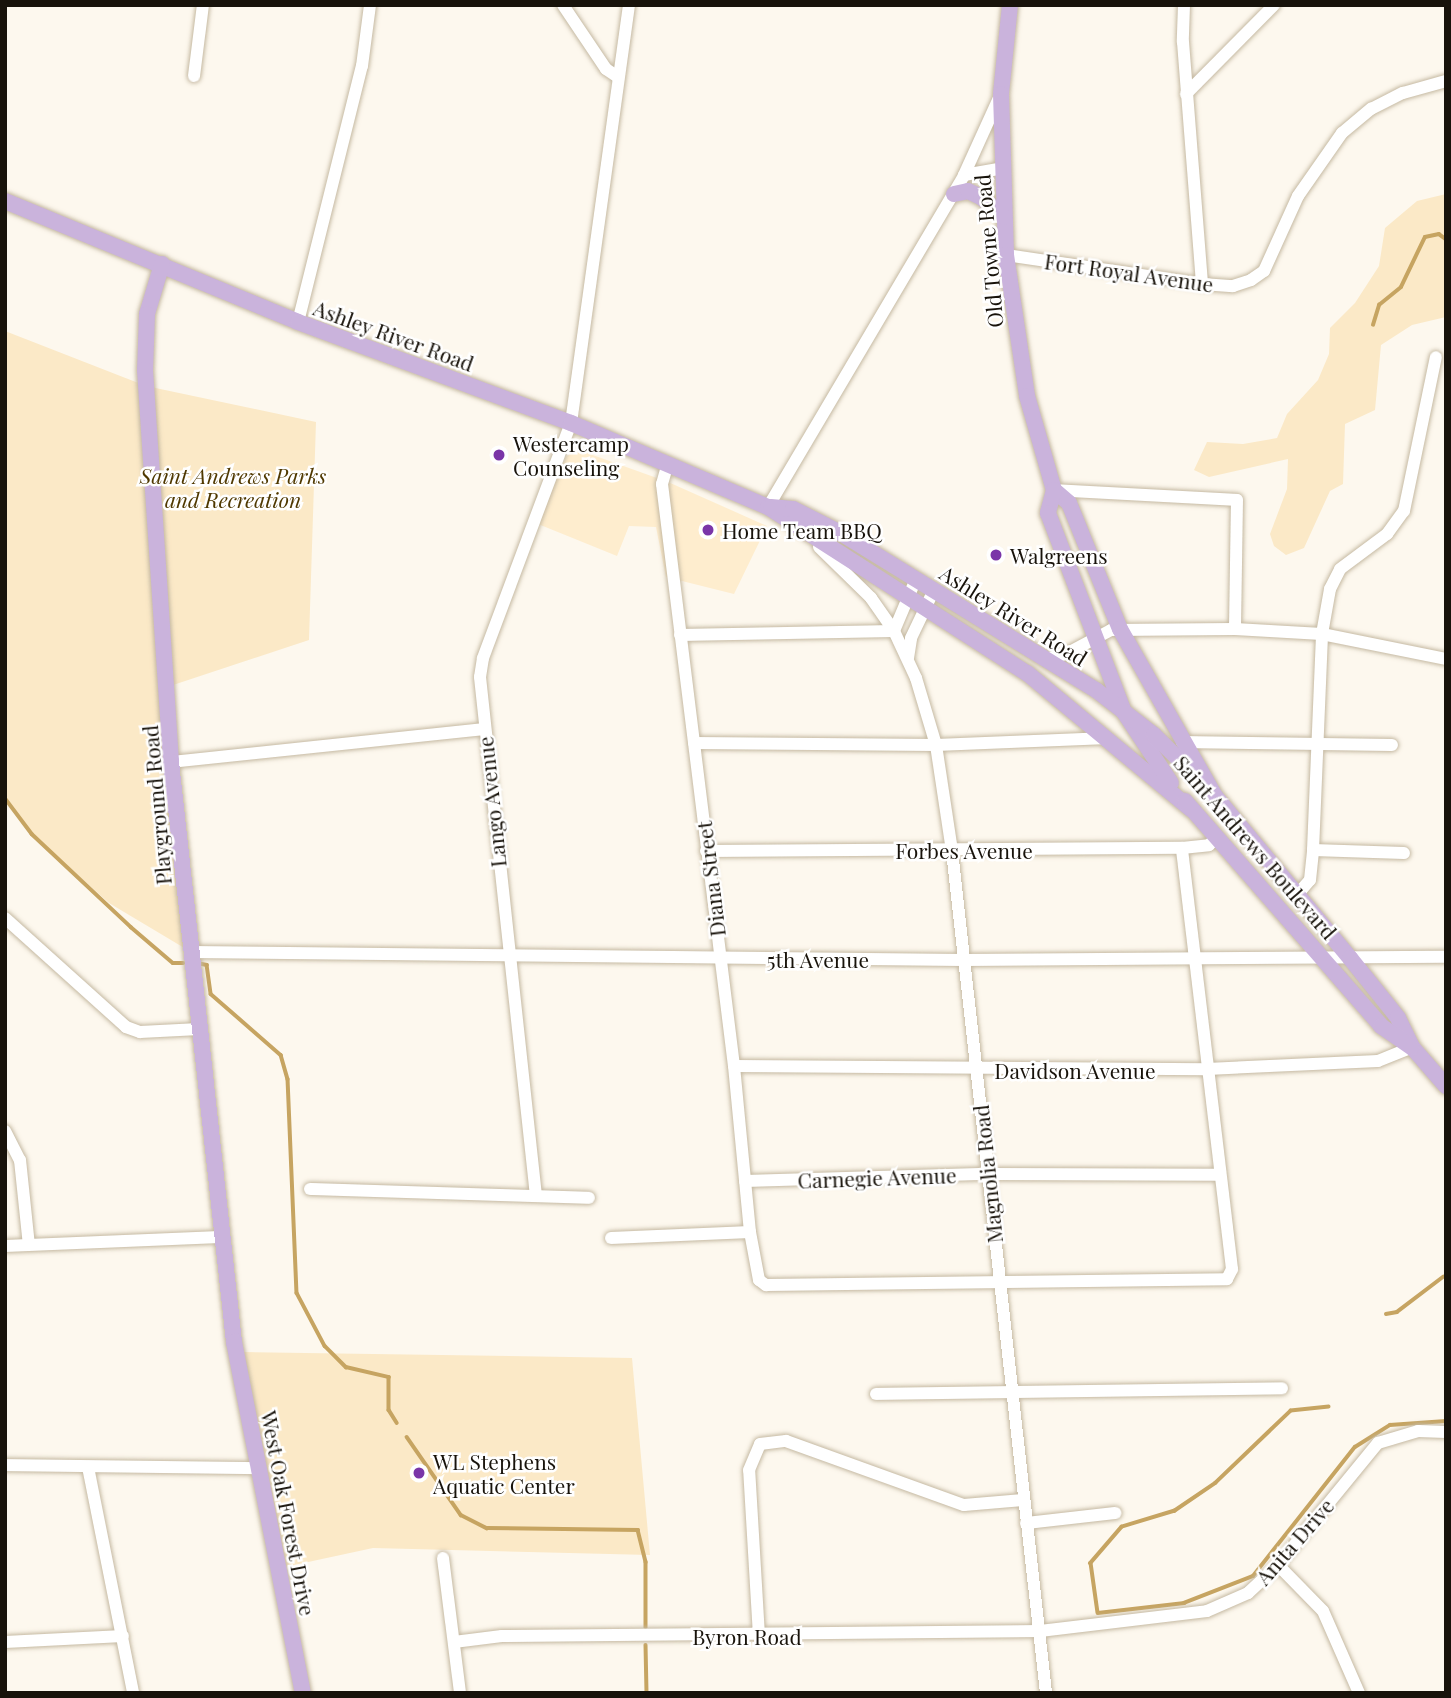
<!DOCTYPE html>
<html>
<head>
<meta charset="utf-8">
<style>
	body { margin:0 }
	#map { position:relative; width:1451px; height:1698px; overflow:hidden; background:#fdf8ee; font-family:"Playfair Display",serif }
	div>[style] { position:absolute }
	.built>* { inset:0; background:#feedce }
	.green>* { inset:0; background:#fbe9c7 }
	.stream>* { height:3.5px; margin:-1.75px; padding:0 1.75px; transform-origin:1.75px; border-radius:1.75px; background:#c6a461 }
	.roads { filter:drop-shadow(0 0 2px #c5b9a2) drop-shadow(0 0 2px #c5b9a2) }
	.minor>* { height:12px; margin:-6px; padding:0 6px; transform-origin:6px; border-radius:6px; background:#fff }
	.major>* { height:16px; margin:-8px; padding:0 8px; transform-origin:8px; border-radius:8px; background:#cab3dc }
	.dots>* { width:19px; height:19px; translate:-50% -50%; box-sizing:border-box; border:4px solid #fff; border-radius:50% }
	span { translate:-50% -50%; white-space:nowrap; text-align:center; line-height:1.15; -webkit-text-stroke:5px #fff; paint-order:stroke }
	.street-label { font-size:21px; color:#18130b }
	.poi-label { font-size:21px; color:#18130b }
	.left { translate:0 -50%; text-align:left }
	.park-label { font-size:21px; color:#4f3800; font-style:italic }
	.frame { position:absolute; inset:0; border:7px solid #18130b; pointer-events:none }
</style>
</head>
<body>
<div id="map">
	<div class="built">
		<i style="clip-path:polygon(576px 449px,668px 482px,767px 526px,734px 594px,666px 577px,656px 527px,629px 526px,617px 556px,538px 524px,566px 457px)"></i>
	</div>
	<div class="green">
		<i style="clip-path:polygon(1446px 194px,1446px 317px,1412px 325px,1381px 345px,1375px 410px,1345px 424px,1343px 484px,1330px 491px,1304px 548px,1286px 555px,1274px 546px,1270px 534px,1287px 489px,1288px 459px,1209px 477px,1194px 470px,1207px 442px,1243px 444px,1277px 438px,1287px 414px,1318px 380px,1329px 354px,1330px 328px,1355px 303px,1379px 266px,1385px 228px,1417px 201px)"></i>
		<i style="clip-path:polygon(5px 331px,146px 386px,316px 422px,309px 640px,167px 687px,191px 952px,109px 903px,32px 834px,5px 798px)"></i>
		<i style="clip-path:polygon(244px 1352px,632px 1358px,650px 1555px,373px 1548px,285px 1567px)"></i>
	</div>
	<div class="stream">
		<i style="left:1373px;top:325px;width:21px;rotate:-73deg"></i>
		<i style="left:1379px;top:305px;width:28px;rotate:-39deg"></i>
		<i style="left:1401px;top:287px;width:55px;rotate:-64.4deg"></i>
		<i style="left:1425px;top:237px;width:14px;rotate:-12deg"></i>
		<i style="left:1439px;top:234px;width:9px;rotate:36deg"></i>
		<i style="left:5px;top:798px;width:45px;rotate:53.1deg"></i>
		<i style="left:32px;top:834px;width:136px;rotate:43.2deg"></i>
		<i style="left:131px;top:927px;width:55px;rotate:40.6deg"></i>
		<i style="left:173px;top:963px;width:10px"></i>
		<i style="left:202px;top:964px;width:5px;rotate:11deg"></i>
		<i style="left:207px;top:965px;width:29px;rotate:82deg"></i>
		<i style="left:211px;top:994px;width:93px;rotate:41.1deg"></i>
		<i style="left:281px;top:1055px;width:25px;rotate:74deg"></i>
		<i style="left:288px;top:1079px;width:214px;rotate:87.6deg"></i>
		<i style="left:297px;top:1293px;width:60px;rotate:62.2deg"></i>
		<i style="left:325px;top:1346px;width:30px;rotate:45deg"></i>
		<i style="left:346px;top:1367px;width:44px;rotate:13.1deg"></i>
		<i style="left:389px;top:1377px;width:33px;rotate:90deg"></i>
		<i style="left:389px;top:1410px;width:15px;rotate:58deg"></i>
		<i style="left:1386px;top:1314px;width:11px;rotate:-10deg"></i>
		<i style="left:1397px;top:1312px;width:58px;rotate:-37.3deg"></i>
		<i style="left:1329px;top:1407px;width:38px;rotate:174deg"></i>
		<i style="left:1291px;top:1411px;width:104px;rotate:136.2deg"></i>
		<i style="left:1216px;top:1483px;width:50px;rotate:145.7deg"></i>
		<i style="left:1175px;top:1511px;width:55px;rotate:163.2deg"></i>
		<i style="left:1122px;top:1527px;width:48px;rotate:130.7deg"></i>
		<i style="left:1091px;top:1563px;width:50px;rotate:82deg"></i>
		<i style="left:1098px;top:1613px;width:87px;rotate:-6.6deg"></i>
		<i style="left:1184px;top:1603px;width:74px;rotate:-21.4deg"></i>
		<i style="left:1253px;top:1576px;width:164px;rotate:-51.7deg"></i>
		<i style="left:1355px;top:1447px;width:41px;rotate:-32.2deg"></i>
		<i style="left:1390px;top:1425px;width:56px;rotate:-4.1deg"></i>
		<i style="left:407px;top:1437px;width:95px;rotate:55.3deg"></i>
		<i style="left:461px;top:1515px;width:29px;rotate:27deg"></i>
		<i style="left:487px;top:1528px;width:151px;rotate:0.8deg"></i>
		<i style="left:638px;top:1530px;width:33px;rotate:76deg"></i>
		<i style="left:646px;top:1562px;width:65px;rotate:90deg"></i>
		<i style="left:646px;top:1645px;width:48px;rotate:88.8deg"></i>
	</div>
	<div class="roads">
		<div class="minor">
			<i style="left:563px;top:5px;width:77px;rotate:56.1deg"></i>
			<i style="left:606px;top:69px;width:14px;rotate:34deg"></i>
			<i style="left:1184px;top:5px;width:37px;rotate:92deg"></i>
			<i style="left:1183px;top:42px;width:243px;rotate:85.5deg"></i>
			<i style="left:194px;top:76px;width:72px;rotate:-82.8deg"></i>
			<i style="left:1186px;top:94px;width:125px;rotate:-45.3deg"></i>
			<i style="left:964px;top:175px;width:85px;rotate:-65.6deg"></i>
			<i style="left:1006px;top:255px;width:198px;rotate:8.4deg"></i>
			<i style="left:1202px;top:284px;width:31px;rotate:4deg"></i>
			<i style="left:1233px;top:286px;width:19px;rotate:-18deg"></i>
			<i style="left:1251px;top:280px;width:16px;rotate:-35deg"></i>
			<i style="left:1264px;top:271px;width:82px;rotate:-65.6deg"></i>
			<i style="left:1298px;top:196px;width:77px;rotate:-55.1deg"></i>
			<i style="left:1342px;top:133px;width:38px;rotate:-40deg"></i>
			<i style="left:1371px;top:109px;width:36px;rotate:-27deg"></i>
			<i style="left:1403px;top:93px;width:45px;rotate:-15.6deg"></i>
			<i style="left:298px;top:322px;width:264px;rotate:-76deg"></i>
			<i style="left:362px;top:66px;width:62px;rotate:-82.5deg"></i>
			<i style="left:668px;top:463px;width:22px;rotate:106deg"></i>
			<i style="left:662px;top:484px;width:586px;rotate:82.95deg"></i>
			<i style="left:734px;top:1066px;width:167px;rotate:84.5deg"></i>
			<i style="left:750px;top:1232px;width:49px;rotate:79.4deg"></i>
			<i style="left:759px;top:1280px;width:9px;rotate:36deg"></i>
			<i style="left:766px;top:1285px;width:461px;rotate:-0.7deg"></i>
			<i style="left:1227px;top:1279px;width:11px;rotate:-63deg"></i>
			<i style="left:1232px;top:1269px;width:424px;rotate:-96.8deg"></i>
			<i style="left:1054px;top:490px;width:183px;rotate:3.1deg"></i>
			<i style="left:1237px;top:500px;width:129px;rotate:90.9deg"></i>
			<i style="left:775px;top:511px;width:8px;rotate:-150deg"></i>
			<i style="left:768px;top:507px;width:386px;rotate:-59.4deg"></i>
			<i style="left:964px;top:175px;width:39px;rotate:-10deg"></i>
			<i style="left:819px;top:547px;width:73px;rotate:44.4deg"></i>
			<i style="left:871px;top:598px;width:40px;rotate:55.1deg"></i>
			<i style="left:894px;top:631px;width:52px;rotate:64.9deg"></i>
			<i style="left:916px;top:678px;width:70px;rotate:73.4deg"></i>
			<i style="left:936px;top:745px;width:107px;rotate:81.4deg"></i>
			<i style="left:952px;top:851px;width:847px;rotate:83.63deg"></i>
			<i style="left:894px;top:631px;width:56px;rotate:-67.1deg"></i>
			<i style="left:680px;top:635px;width:214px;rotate:-1.1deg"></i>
			<i style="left:908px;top:658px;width:20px;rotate:-81deg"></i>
			<i style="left:911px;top:638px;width:53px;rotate:-64.4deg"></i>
			<i style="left:1044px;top:659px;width:23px;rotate:-13deg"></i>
			<i style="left:1066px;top:654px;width:51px;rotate:-28.1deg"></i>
			<i style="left:1111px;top:630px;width:124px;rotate:-0.5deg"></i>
			<i style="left:1235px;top:629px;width:87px;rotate:3.3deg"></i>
			<i style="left:1322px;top:634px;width:126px;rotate:11.4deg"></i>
			<i style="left:1182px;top:742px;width:210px;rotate:0.8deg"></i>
			<i style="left:694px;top:743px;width:242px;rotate:0.5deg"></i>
			<i style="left:936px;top:745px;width:172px;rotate:-2.3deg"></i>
			<i style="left:171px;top:762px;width:314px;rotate:-6deg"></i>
			<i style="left:1313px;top:850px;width:91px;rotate:1.9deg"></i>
			<i style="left:706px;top:851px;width:476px;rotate:-0.4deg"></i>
			<i style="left:1182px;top:848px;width:27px;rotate:-6deg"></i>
			<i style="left:1209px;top:845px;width:11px;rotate:-45deg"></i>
			<i style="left:1296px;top:896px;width:21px;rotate:-49deg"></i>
			<i style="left:1310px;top:880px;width:30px;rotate:-84deg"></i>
			<i style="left:1313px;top:850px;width:216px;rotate:-87.6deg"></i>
			<i style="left:1322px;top:634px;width:46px;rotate:-79.9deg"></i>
			<i style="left:1330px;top:589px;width:22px;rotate:-63deg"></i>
			<i style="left:1340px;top:569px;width:59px;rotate:-36.7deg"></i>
			<i style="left:1387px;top:534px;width:29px;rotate:-54deg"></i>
			<i style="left:1404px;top:511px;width:157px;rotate:-78.3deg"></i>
			<i style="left:5px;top:918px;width:163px;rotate:42deg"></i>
			<i style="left:126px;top:1027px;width:15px;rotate:20deg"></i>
			<i style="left:140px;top:1032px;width:59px;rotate:-2.9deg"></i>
			<i style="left:191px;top:952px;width:772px;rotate:0.59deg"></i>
			<i style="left:963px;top:960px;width:483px;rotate:-0.4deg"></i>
			<i style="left:734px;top:1066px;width:473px;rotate:0.4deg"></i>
			<i style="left:1207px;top:1069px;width:171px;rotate:-2.7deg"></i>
			<i style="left:1378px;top:1061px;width:37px;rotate:-22deg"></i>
			<i style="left:5px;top:1131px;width:33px;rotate:63deg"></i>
			<i style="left:20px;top:1160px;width:85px;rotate:84deg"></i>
			<i style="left:745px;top:1181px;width:243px;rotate:-1.7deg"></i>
			<i style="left:988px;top:1174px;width:231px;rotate:0.2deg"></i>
			<i style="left:310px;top:1189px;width:279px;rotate:1.8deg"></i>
			<i style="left:536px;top:1196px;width:522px;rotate:-96.16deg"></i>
			<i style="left:480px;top:677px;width:19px;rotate:-81deg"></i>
			<i style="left:483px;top:658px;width:251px;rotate:-69.5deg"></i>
			<i style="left:571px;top:423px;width:422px;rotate:-82.1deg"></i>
			<i style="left:611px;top:1238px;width:139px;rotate:-2.5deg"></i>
			<i style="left:5px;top:1246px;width:215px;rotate:-2.4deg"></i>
			<i style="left:876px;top:1394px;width:406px;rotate:-0.8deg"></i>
			<i style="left:5px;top:1465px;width:253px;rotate:0.7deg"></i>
			<i style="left:88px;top:1467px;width:230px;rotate:78.7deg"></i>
			<i style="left:1026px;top:1523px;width:90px;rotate:-6.4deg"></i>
			<i style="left:443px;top:1558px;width:136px;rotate:82.8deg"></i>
			<i style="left:1278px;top:1565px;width:64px;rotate:45.6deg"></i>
			<i style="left:1323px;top:1611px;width:90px;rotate:66.3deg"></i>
			<i style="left:759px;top:1636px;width:166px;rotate:-93.4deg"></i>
			<i style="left:749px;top:1470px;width:28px;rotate:-67deg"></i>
			<i style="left:760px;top:1444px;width:26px;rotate:-7deg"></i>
			<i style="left:786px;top:1441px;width:189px;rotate:19.8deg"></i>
			<i style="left:964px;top:1505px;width:59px;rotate:-4.8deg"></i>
			<i style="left:5px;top:1642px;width:118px;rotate:-2.9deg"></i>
			<i style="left:454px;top:1642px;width:48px;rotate:-7.1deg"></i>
			<i style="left:502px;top:1636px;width:538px;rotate:-0.53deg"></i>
			<i style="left:1040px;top:1631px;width:168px;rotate:-6.8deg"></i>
			<i style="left:1207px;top:1611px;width:45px;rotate:-23.7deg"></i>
			<i style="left:1248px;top:1593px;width:41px;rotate:-43deg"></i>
			<i style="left:1278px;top:1565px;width:158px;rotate:-50.7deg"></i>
			<i style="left:1378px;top:1443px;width:42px;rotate:-16.7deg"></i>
			<i style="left:1418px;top:1431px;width:28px;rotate:2deg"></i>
		</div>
		<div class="major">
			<i style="left:1010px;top:5px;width:89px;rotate:95.8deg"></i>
			<i style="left:1001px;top:94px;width:161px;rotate:88.2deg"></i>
			<i style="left:1006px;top:255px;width:143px;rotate:81.5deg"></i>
			<i style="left:1027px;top:396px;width:98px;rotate:74deg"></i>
			<i style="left:954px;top:194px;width:14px;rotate:-12deg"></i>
			<i style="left:968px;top:191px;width:14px;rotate:25deg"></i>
			<i style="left:981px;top:197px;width:30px;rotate:41deg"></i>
			<i style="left:5px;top:201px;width:317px;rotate:22.4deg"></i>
			<i style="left:298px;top:322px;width:291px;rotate:20.3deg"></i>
			<i style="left:571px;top:423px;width:214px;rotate:23.1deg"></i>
			<i style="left:768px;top:507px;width:308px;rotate:32.7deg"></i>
			<i style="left:1027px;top:673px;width:213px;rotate:39.7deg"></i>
			<i style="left:162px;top:264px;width:52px;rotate:106.7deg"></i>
			<i style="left:147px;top:314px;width:56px;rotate:92deg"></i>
			<i style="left:145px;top:370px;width:393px;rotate:86.2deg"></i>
			<i style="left:171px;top:762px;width:583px;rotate:83.8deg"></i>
			<i style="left:234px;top:1342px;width:358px;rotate:78.9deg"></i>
			<i style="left:1054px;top:490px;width:20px;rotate:41deg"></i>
			<i style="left:1069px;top:503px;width:136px;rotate:68deg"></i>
			<i style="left:1120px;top:629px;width:192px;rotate:60.4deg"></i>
			<i style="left:1215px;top:796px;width:211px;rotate:50.2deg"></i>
			<i style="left:1350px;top:958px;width:77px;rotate:51.3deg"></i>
			<i style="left:1398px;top:1018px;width:32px;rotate:64deg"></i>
			<i style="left:1412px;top:1047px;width:52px;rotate:48.9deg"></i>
			<i style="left:1054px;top:490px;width:24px;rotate:105deg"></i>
			<i style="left:1048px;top:513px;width:213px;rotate:69.1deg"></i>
			<i style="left:1124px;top:712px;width:85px;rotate:56.5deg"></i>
			<i style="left:771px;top:507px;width:22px;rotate:5deg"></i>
			<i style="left:793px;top:509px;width:51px;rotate:26.6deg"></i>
			<i style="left:839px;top:532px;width:302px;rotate:31.6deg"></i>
			<i style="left:1096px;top:690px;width:73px;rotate:37.8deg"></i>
			<i style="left:1154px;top:735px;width:57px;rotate:44.3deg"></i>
			<i style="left:1185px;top:801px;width:298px;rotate:48.9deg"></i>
			<i style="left:1381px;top:1026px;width:37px;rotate:35deg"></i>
		</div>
	</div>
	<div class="dots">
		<i style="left:499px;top:455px;background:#7a35a8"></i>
		<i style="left:708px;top:530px;background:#7a35a8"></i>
		<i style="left:996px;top:555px;background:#7a35a8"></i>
		<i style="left:419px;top:1473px;background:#7a35a8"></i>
	</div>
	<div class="street-label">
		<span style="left:988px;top:251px;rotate:-95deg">Old Towne Road</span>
		<span style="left:1129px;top:272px;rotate:8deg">Fort Royal Avenue</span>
		<span style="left:394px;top:335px;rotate:20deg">Ashley River Road</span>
		<span style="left:1014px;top:615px;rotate:32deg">Ashley River Road</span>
		<span style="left:491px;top:802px;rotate:-96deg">Lango Avenue</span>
		<span style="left:156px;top:805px;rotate:-95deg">Playground Road</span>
		<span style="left:1256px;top:847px;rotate:49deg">Saint Andrews Boulevard</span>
		<span style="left:964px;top:850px">Forbes Avenue</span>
		<span style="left:710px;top:879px;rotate:-97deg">Diana Street</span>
		<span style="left:818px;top:959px">5th Avenue</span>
		<span style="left:1075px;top:1070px">Davidson Avenue</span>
		<span style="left:987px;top:1174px;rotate:-96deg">Magnolia Road</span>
		<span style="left:877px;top:1177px;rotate:-2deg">Carnegie Avenue</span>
		<span style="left:289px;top:1513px;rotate:79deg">West Oak Forest Drive</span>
		<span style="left:1294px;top:1541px;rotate:-49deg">Anita Drive</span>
		<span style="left:747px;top:1636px">Byron Road</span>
	</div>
	<div class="poi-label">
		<span class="left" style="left:513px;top:455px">Westercamp<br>Counseling</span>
		<span class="left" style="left:722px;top:530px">Home Team BBQ</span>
		<span class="left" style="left:1010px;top:555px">Walgreens</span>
		<span class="left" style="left:433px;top:1473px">WL Stephens<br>Aquatic Center</span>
	</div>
	<div class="park-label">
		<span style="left:233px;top:487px">Saint Andrews Parks<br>and Recreation</span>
	</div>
	<div class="frame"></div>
</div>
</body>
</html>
